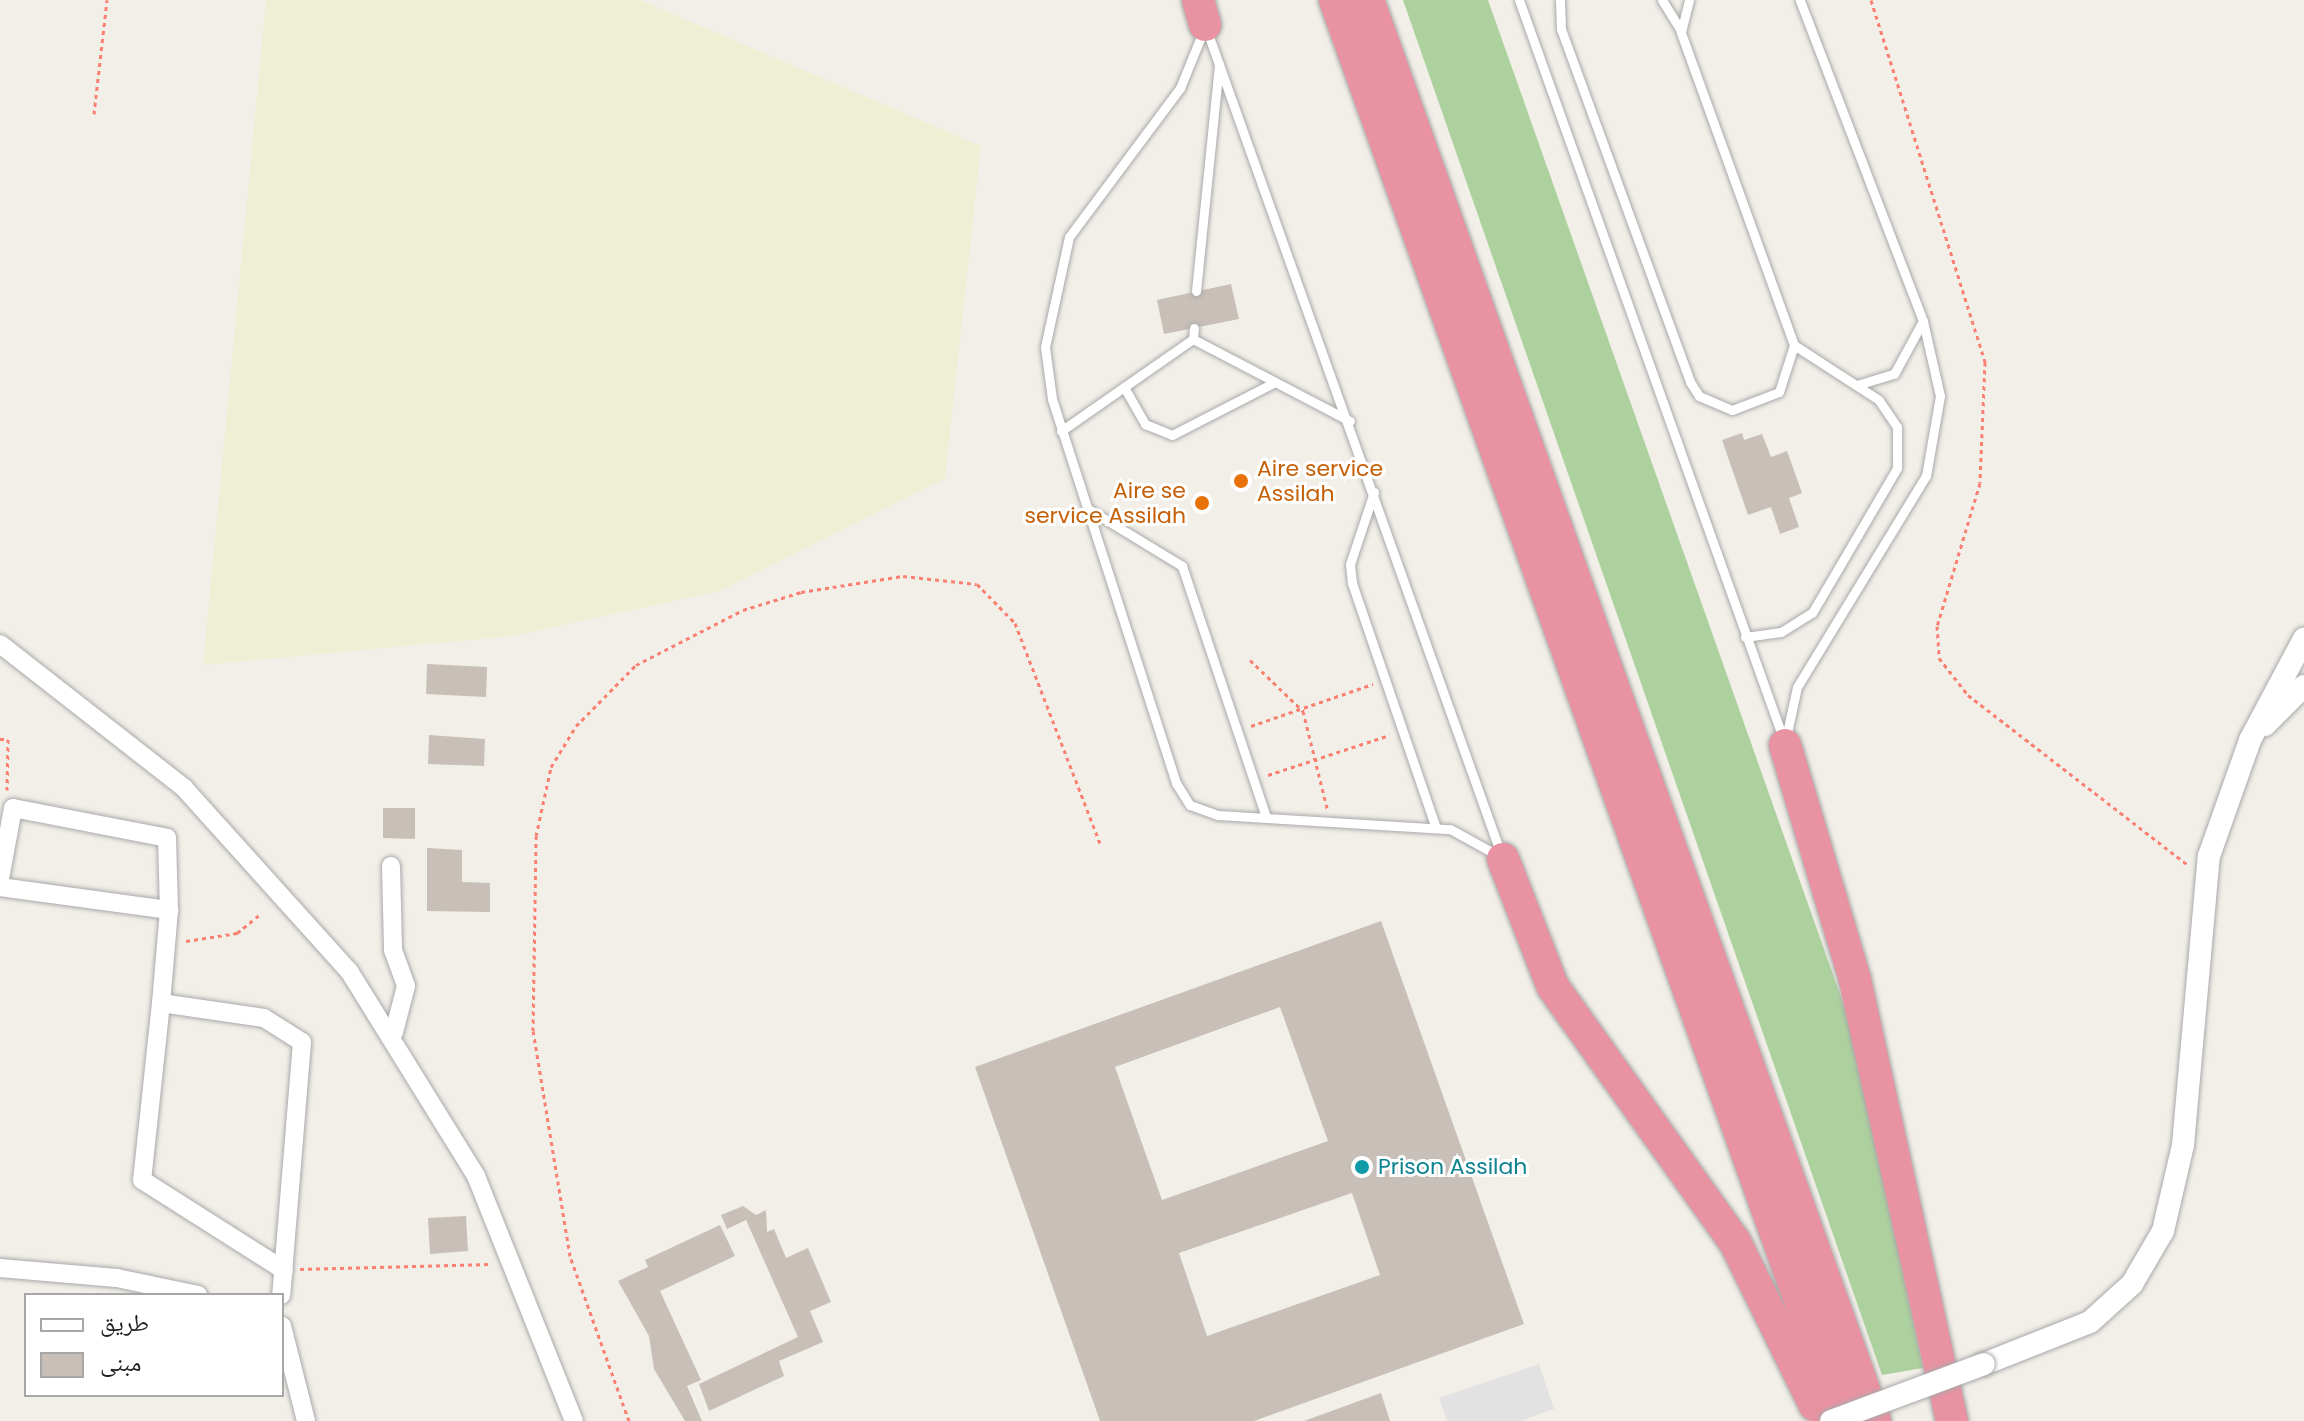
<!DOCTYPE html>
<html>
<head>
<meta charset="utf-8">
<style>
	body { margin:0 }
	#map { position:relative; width:2304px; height:1421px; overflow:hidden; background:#f2efe9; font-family:Poppins,"Noto Naskh Arabic",sans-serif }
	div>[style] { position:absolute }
	.farmland>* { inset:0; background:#eef0d5 }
	.forest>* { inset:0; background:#add19e }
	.parking>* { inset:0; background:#e2e2e2 }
	.building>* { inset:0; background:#c7bfb8 }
	.path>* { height:3px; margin-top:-1.5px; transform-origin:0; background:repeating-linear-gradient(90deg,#fa8072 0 4px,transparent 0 8px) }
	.roads { filter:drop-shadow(0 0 2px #a9a9a9) drop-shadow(0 0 2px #a9a9a9) }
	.service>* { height:9px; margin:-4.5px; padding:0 4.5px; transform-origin:4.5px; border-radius:4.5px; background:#fff }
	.minor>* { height:18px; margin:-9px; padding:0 9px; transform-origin:9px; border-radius:9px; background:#fff }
	.tertiary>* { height:22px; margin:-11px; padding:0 11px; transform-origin:11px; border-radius:11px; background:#fff }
	.motorway>* { height:32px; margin:-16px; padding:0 16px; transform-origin:16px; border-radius:16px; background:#e892a2 }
	.bridges { filter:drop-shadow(0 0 2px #a9a9a9) drop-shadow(0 0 2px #a9a9a9) }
	.tertiary-bridge>* { height:22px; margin:-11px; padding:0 11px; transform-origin:11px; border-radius:11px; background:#fff }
	.dots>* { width:22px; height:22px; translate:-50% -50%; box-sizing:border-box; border:4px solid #fff; border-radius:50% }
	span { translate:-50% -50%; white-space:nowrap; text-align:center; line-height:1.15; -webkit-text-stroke:6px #fff; paint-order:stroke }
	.food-label { font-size:22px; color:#c56008 }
	.left { translate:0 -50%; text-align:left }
	.right { translate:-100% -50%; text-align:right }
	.culture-label { font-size:22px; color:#0d838f }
	.legend { position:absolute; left:24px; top:1293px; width:260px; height:104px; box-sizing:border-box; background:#fff; border:2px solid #a7a7a7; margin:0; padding:10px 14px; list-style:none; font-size:24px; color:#222 }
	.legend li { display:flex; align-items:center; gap:16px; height:40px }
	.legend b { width:40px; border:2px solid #a7a7a7 }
</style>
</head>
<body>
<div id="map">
	<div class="farmland">
		<i style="clip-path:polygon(266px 0,640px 0,981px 146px,945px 479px,720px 591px,513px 636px,203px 665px)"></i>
	</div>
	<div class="forest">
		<i style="clip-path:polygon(1403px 0,1488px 0,1853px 1031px,1923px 1368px,1882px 1375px)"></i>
	</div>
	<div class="parking">
		<i style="clip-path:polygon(1539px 1364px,1554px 1409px,1520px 1421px,1447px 1421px,1439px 1398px)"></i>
	</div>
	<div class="building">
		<i style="clip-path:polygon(1231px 284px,1239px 319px,1164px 334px,1157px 300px)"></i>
		<i style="clip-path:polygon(1742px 433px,1744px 440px,1762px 434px,1771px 457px,1787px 451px,1802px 493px,1789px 498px,1799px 527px,1780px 534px,1771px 507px,1748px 515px,1722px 440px)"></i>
		<i style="clip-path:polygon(427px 664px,487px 667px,486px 697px,426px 694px)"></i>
		<i style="clip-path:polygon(429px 735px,485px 739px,484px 766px,428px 764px)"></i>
		<i style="clip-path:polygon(383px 808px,415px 808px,415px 839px,383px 838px)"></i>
		<i style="clip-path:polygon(427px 848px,462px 850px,462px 882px,490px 883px,490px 912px,427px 911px)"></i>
		<i style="clip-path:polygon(evenodd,1381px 921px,1524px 1324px,1254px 1421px,1100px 1421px,975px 1067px,1381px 921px,1280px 1007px,1328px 1141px,1162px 1200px,1115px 1067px,1280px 1007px,1381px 921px,1352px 1193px,1380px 1275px,1207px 1336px,1179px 1253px,1352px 1193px)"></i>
		<i style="clip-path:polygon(743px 1206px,756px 1215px,766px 1210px,767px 1232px,774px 1229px,786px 1258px,808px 1248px,831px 1302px,810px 1311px,823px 1342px,779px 1361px,784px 1376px,709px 1411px,699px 1384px,798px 1337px,746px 1220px,727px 1229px,721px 1215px)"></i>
		<i style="clip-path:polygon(466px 1216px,468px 1251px,430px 1254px,428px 1218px)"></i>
		<i style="clip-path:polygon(720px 1225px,735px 1256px,660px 1291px,701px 1380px,687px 1386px,702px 1421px,685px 1421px,654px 1369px,649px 1336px,618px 1281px,648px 1267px,645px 1260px)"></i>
		<i style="clip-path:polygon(1381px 1393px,1390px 1421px,1304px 1421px)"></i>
	</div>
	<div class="path">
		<i style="left:1871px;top:0;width:380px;rotate:72.5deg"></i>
		<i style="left:1985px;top:362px;width:121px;rotate:92.4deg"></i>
		<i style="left:1980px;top:483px;width:149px;rotate:106.7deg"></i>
		<i style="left:1937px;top:626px;width:32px;rotate:86deg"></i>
		<i style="left:1939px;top:658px;width:47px;rotate:51.9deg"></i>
		<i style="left:1968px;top:695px;width:279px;rotate:37.7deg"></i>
		<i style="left:94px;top:114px;width:115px;rotate:-83.5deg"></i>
		<i style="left:1250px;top:660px;width:74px;rotate:43.9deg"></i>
		<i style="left:1303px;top:711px;width:100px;rotate:76.1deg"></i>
		<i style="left:1251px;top:726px;width:129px;rotate:-19deg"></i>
		<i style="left:0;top:739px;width:8px"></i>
		<i style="left:8px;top:739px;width:51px;rotate:91.1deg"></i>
		<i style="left:1268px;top:775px;width:128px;rotate:-18.2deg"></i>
		<i style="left:186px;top:941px;width:52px;rotate:-8.9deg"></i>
		<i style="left:237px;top:933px;width:32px;rotate:-39deg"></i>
		<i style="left:300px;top:1269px;width:192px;rotate:-1.5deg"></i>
		<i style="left:629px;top:1421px;width:175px;rotate:-109.7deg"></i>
		<i style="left:570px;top:1256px;width:228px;rotate:-99.3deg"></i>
		<i style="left:533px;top:1031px;width:195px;rotate:-89.1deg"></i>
		<i style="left:536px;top:836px;width:71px;rotate:-77.7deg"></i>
		<i style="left:551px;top:767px;width:48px;rotate:-58.6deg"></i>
		<i style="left:576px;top:726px;width:86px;rotate:-45.5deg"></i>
		<i style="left:636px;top:665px;width:120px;rotate:-27.2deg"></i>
		<i style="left:743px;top:610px;width:61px;rotate:-17.2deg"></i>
		<i style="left:801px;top:592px;width:103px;rotate:-8.9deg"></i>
		<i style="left:903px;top:576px;width:74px;rotate:6.2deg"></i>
		<i style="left:977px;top:584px;width:54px;rotate:45.7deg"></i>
		<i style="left:1015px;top:623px;width:239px;rotate:68.9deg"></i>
	</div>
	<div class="roads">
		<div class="service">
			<i style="left:1519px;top:0;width:784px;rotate:70.32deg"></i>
			<i style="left:1560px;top:0;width:29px;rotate:88deg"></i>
			<i style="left:1561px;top:29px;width:376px;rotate:69.9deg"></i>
			<i style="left:1690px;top:382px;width:17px;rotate:57deg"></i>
			<i style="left:1699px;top:396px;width:36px;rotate:23deg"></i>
			<i style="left:1732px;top:410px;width:50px;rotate:-21deg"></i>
			<i style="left:1779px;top:392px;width:49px;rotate:-72.3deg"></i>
			<i style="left:1794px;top:345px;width:333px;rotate:-109.9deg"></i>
			<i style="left:1681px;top:32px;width:33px;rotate:-76deg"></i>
			<i style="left:1662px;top:0;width:36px;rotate:58deg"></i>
			<i style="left:1206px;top:28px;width:877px;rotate:70.35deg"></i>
			<i style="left:1204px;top:29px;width:64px;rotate:112.1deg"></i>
			<i style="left:1180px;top:88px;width:186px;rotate:126.7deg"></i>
			<i style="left:1069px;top:237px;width:113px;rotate:102.3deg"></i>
			<i style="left:1045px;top:347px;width:52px;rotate:82.3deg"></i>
			<i style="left:1052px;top:399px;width:404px;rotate:72.1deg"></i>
			<i style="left:1176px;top:783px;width:26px;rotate:58deg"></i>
			<i style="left:1190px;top:805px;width:30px;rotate:20deg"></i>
			<i style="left:1218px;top:815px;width:232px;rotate:3.5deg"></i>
			<i style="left:1450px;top:829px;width:56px;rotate:28.9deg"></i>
			<i style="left:1196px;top:291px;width:228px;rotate:-84.2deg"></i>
			<i style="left:1193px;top:339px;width:177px;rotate:27.6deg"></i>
			<i style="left:1857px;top:385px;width:39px;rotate:-17deg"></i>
			<i style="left:1894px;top:374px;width:60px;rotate:-61.3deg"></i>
			<i style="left:1124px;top:387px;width:43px;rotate:60.4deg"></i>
			<i style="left:1145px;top:424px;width:29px;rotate:22deg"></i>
			<i style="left:1172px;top:435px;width:116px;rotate:-27.2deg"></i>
			<i style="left:1061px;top:431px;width:161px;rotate:-34.9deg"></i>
			<i style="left:1193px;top:339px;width:11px;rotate:-85deg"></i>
			<i style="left:1374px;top:492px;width:76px;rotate:108.4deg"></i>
			<i style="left:1350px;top:564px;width:19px;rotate:84deg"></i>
			<i style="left:1352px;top:583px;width:259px;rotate:71.1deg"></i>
			<i style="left:1090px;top:510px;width:108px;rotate:31.3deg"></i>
			<i style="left:1182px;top:566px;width:265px;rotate:71.5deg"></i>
			<i style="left:1745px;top:637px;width:36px;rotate:-8deg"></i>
			<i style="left:1781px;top:632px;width:36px;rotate:-32deg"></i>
			<i style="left:1812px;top:613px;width:168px;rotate:-59.6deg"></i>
			<i style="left:1897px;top:468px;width:41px;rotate:-90deg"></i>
			<i style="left:1897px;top:427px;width:32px;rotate:-124deg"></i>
			<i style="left:1879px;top:400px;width:101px;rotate:-147.1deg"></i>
			<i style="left:1785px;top:742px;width:56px;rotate:-77.7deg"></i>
			<i style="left:1797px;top:687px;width:247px;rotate:-58.6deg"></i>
			<i style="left:1926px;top:476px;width:81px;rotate:-80.1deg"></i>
			<i style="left:1940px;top:396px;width:77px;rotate:-102.8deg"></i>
			<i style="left:1923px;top:321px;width:344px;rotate:-111deg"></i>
		</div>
		<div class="minor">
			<i style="left:0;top:644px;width:234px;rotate:38deg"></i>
			<i style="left:184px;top:788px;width:246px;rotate:48deg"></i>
			<i style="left:349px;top:971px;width:241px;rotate:58.2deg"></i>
			<i style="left:476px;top:1176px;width:264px;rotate:68.2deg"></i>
			<i style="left:391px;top:866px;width:84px;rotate:88.6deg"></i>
			<i style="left:393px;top:950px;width:38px;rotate:70deg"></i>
			<i style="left:406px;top:986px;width:48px;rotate:104.6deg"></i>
			<i style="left:0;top:879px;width:72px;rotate:-79.6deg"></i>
			<i style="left:13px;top:808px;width:157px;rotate:11deg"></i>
			<i style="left:167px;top:838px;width:72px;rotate:88.4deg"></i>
			<i style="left:0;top:887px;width:171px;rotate:7.8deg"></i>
			<i style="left:169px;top:910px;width:93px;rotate:94.9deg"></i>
			<i style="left:161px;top:1003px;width:104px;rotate:8.3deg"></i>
			<i style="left:264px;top:1018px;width:45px;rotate:32.3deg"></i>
			<i style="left:302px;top:1042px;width:254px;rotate:94.7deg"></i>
			<i style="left:161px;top:1003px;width:178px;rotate:96.1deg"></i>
			<i style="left:142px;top:1180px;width:168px;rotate:32.4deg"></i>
			<i style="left:0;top:1268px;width:117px;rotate:4.9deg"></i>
			<i style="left:117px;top:1278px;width:83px;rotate:11.9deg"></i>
			<i style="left:282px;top:1326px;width:98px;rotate:75.8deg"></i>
		</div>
		<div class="tertiary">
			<i style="left:2265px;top:725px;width:55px;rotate:-45deg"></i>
			<i style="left:1984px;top:1364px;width:114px;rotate:-21.6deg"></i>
			<i style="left:2090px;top:1322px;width:57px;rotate:-42.1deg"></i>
			<i style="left:2132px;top:1284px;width:61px;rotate:-59.7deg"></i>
			<i style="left:2163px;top:1231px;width:88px;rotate:-76.9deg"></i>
			<i style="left:2183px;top:1145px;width:290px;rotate:-84.9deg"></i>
			<i style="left:2209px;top:856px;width:123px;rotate:-70.5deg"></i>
			<i style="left:2250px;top:740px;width:115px;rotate:-61.9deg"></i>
		</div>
		<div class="motorway">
			<i style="left:1198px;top:0;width:26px;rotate:74deg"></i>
			<i style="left:1335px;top:0;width:1509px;rotate:70.33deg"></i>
			<i style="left:1368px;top:0;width:1509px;rotate:70.36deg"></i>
			<i style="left:1785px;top:745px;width:245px;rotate:73.4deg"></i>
			<i style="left:1855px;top:980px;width:452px;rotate:77.6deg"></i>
			<i style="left:1503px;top:859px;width:137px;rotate:68.7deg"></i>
			<i style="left:1553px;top:987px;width:313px;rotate:54.5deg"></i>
			<i style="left:1735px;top:1242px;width:182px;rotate:63.9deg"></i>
		</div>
	</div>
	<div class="bridges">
		<div class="tertiary-bridge">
			<i style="left:1831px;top:1421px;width:163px;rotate:-20.4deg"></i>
		</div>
	</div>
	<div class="dots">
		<i style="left:1241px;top:481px;background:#e8710a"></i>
		<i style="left:1202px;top:503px;background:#e8710a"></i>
		<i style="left:1362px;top:1167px;background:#0f9aa8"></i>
	</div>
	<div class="food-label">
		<span class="left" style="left:1257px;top:481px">Aire service<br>Assilah</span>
		<span class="right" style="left:1186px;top:503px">Aire se<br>service Assilah</span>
	</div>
	<div class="culture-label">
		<span class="left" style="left:1378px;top:1167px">Prison Assilah</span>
	</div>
	<ul class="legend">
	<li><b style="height:10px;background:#fff"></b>طريق</li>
	<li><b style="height:22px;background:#c7bfb8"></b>مبنى</li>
	</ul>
</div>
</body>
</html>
